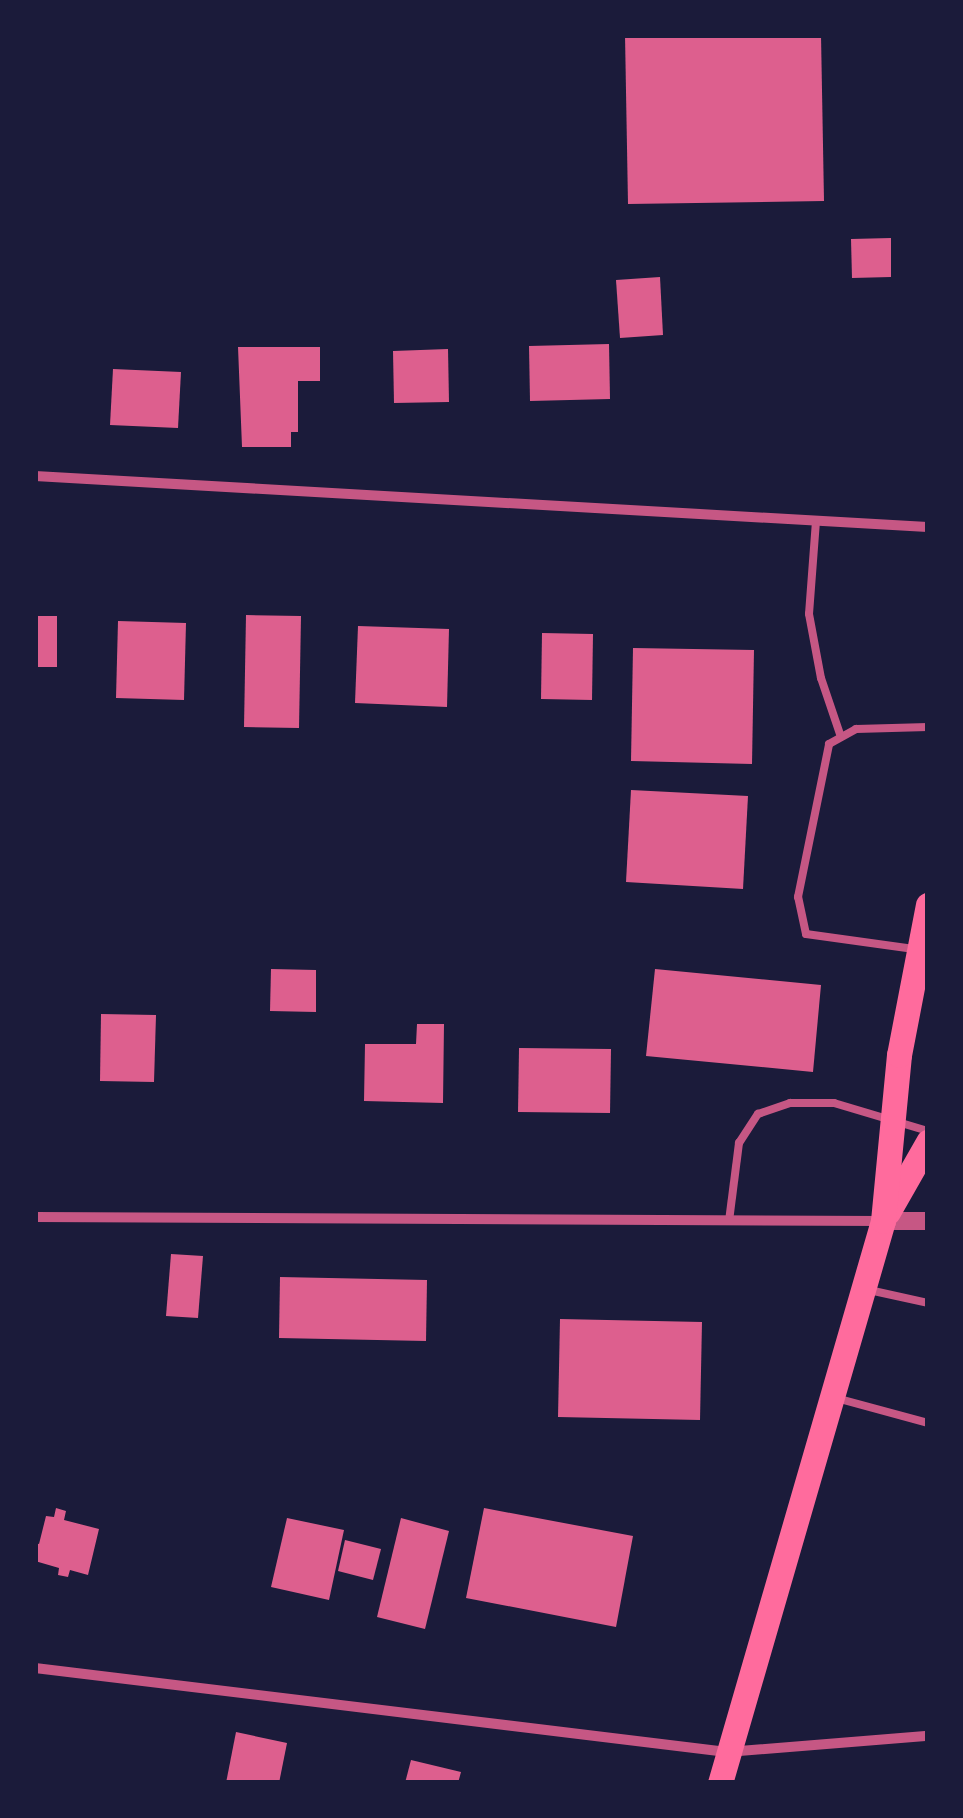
<!DOCTYPE html>
<html>
<head>
<meta charset="utf-8">
<style>
	body { margin:0 }
	#map { position:relative; width:963px; height:1818px; overflow:hidden; background:#1b1b3a; font-family:Lato,sans-serif }
	div>[style] { position:absolute }
	.building>* { inset:0; background:#dd5f8e }
	.service>* { height:8px; margin:-4px; padding:0 4px; transform-origin:4px; border-radius:4px; background:#c65784 }
	.minor>* { height:10px; margin:-5px; padding:0 5px; transform-origin:5px; border-radius:5px; background:#c65784 }
	.tertiary>* { height:18px; margin:-9px; padding:0 9px; transform-origin:9px; border-radius:9px; background:#c65784 }
	.primary>* { height:25px; margin:-12.5px; padding:0 12.5px; transform-origin:12.5px; border-radius:12.5px; background:#ff6b9d }
	span { translate:-50% -50%; white-space:nowrap; text-align:center; line-height:1.15; -webkit-text-stroke:8px #1b1b3a; paint-order:stroke }
	.frame { position:absolute; inset:0; border:38px solid #1b1b3a; pointer-events:none }
</style>
</head>
<body>
<div id="map">
	<div class="building">
		<i style="clip-path:polygon(625px 35px,821px 35px,824px 201px,628px 204px)"></i>
		<i style="clip-path:polygon(891px 238px,891px 277px,852px 278px,851px 239px)"></i>
		<i style="clip-path:polygon(660px 277px,663px 335px,620px 338px,616px 280px)"></i>
		<i style="clip-path:polygon(609px 344px,610px 399px,530px 401px,529px 346px)"></i>
		<i style="clip-path:polygon(238px 347px,320px 347px,320px 381px,298px 381px,298px 432px,291px 432px,291px 447px,242px 447px)"></i>
		<i style="clip-path:polygon(448px 349px,449px 402px,394px 403px,393px 351px)"></i>
		<i style="clip-path:polygon(113px 369px,181px 372px,178px 428px,110px 425px)"></i>
		<i style="clip-path:polygon(246px 615px,301px 616px,299px 728px,244px 727px)"></i>
		<i style="clip-path:polygon(35px 616px,57px 616px,57px 667px,35px 667px)"></i>
		<i style="clip-path:polygon(118px 621px,186px 623px,184px 700px,116px 698px)"></i>
		<i style="clip-path:polygon(358px 626px,449px 629px,447px 707px,355px 703px)"></i>
		<i style="clip-path:polygon(542px 633px,593px 634px,592px 700px,541px 699px)"></i>
		<i style="clip-path:polygon(633px 648px,754px 650px,752px 764px,631px 761px)"></i>
		<i style="clip-path:polygon(631px 790px,748px 796px,743px 889px,626px 882px)"></i>
		<i style="clip-path:polygon(271px 969px,316px 970px,316px 1012px,270px 1011px)"></i>
		<i style="clip-path:polygon(655px 969px,821px 985px,813px 1072px,646px 1056px)"></i>
		<i style="clip-path:polygon(101px 1014px,156px 1015px,154px 1082px,100px 1081px)"></i>
		<i style="clip-path:polygon(417px 1024px,444px 1024px,443px 1103px,364px 1101px,365px 1044px,416px 1044px)"></i>
		<i style="clip-path:polygon(519px 1048px,611px 1049px,610px 1113px,518px 1112px)"></i>
		<i style="clip-path:polygon(171px 1254px,203px 1256px,198px 1318px,166px 1316px)"></i>
		<i style="clip-path:polygon(280px 1277px,427px 1280px,426px 1341px,279px 1338px)"></i>
		<i style="clip-path:polygon(560px 1319px,702px 1322px,700px 1420px,558px 1417px)"></i>
		<i style="clip-path:polygon(56px 1508px,66px 1511px,64px 1520px,99px 1529px,88px 1575px,70px 1570px,68px 1577px,58px 1575px,59px 1568px,35px 1561px,35px 1543px,39px 1544px,46px 1516px,54px 1517px)"></i>
		<i style="clip-path:polygon(484px 1508px,633px 1536px,616px 1627px,466px 1598px)"></i>
		<i style="clip-path:polygon(287px 1518px,344px 1530px,329px 1600px,271px 1587px)"></i>
		<i style="clip-path:polygon(401px 1518px,449px 1531px,425px 1629px,377px 1617px)"></i>
		<i style="clip-path:polygon(345px 1540px,381px 1549px,373px 1580px,338px 1571px)"></i>
		<i style="clip-path:polygon(236px 1732px,287px 1743px,279px 1783px,226px 1783px)"></i>
		<i style="clip-path:polygon(411px 1760px,461px 1772px,458px 1783px,405px 1783px)"></i>
	</div>
	<div class="service">
		<i style="left:816px;top:521px;width:93px;rotate:94.3deg"></i>
		<i style="left:809px;top:614px;width:65px;rotate:79.4deg"></i>
		<i style="left:821px;top:678px;width:62px;rotate:71.3deg"></i>
		<i style="left:914px;top:949px;width:109px;rotate:-172.1deg"></i>
		<i style="left:806px;top:934px;width:38px;rotate:-102deg"></i>
		<i style="left:798px;top:897px;width:156px;rotate:-78.5deg"></i>
		<i style="left:829px;top:744px;width:31px;rotate:-29deg"></i>
		<i style="left:856px;top:729px;width:72px;rotate:-1.6deg"></i>
		<i style="left:729px;top:1221px;width:79px;rotate:-82.7deg"></i>
		<i style="left:739px;top:1143px;width:35px;rotate:-57deg"></i>
		<i style="left:758px;top:1114px;width:34px;rotate:-19deg"></i>
		<i style="left:790px;top:1103px;width:44px"></i>
		<i style="left:834px;top:1103px;width:98px;rotate:16.6deg"></i>
		<i style="left:869px;top:1290px;width:60px;rotate:12.4deg"></i>
		<i style="left:836px;top:1398px;width:95px;rotate:15.2deg"></i>
	</div>
	<div class="minor">
		<i style="left:35px;top:476px;width:894px;rotate:3.27deg"></i>
		<i style="left:35px;top:1217px;width:847px;rotate:0.27deg"></i>
		<i style="left:35px;top:1668px;width:697px;rotate:6.92deg"></i>
		<i style="left:727px;top:1752px;width:202px;rotate:-4.6deg"></i>
	</div>
	<div class="tertiary">
		<i style="left:883px;top:1221px;width:45px"></i>
	</div>
	<div class="primary">
		<i style="left:888px;top:1212px;width:81px;rotate:-60.3deg"></i>
		<i style="left:720px;top:1783px;width:585px;rotate:-73.83deg"></i>
		<i style="left:883px;top:1221px;width:167px;rotate:-84.5deg"></i>
		<i style="left:899px;top:1055px;width:153px;rotate:-79.1deg"></i>
	</div>
	<div class="frame"></div>
</div>
</body>
</html>
